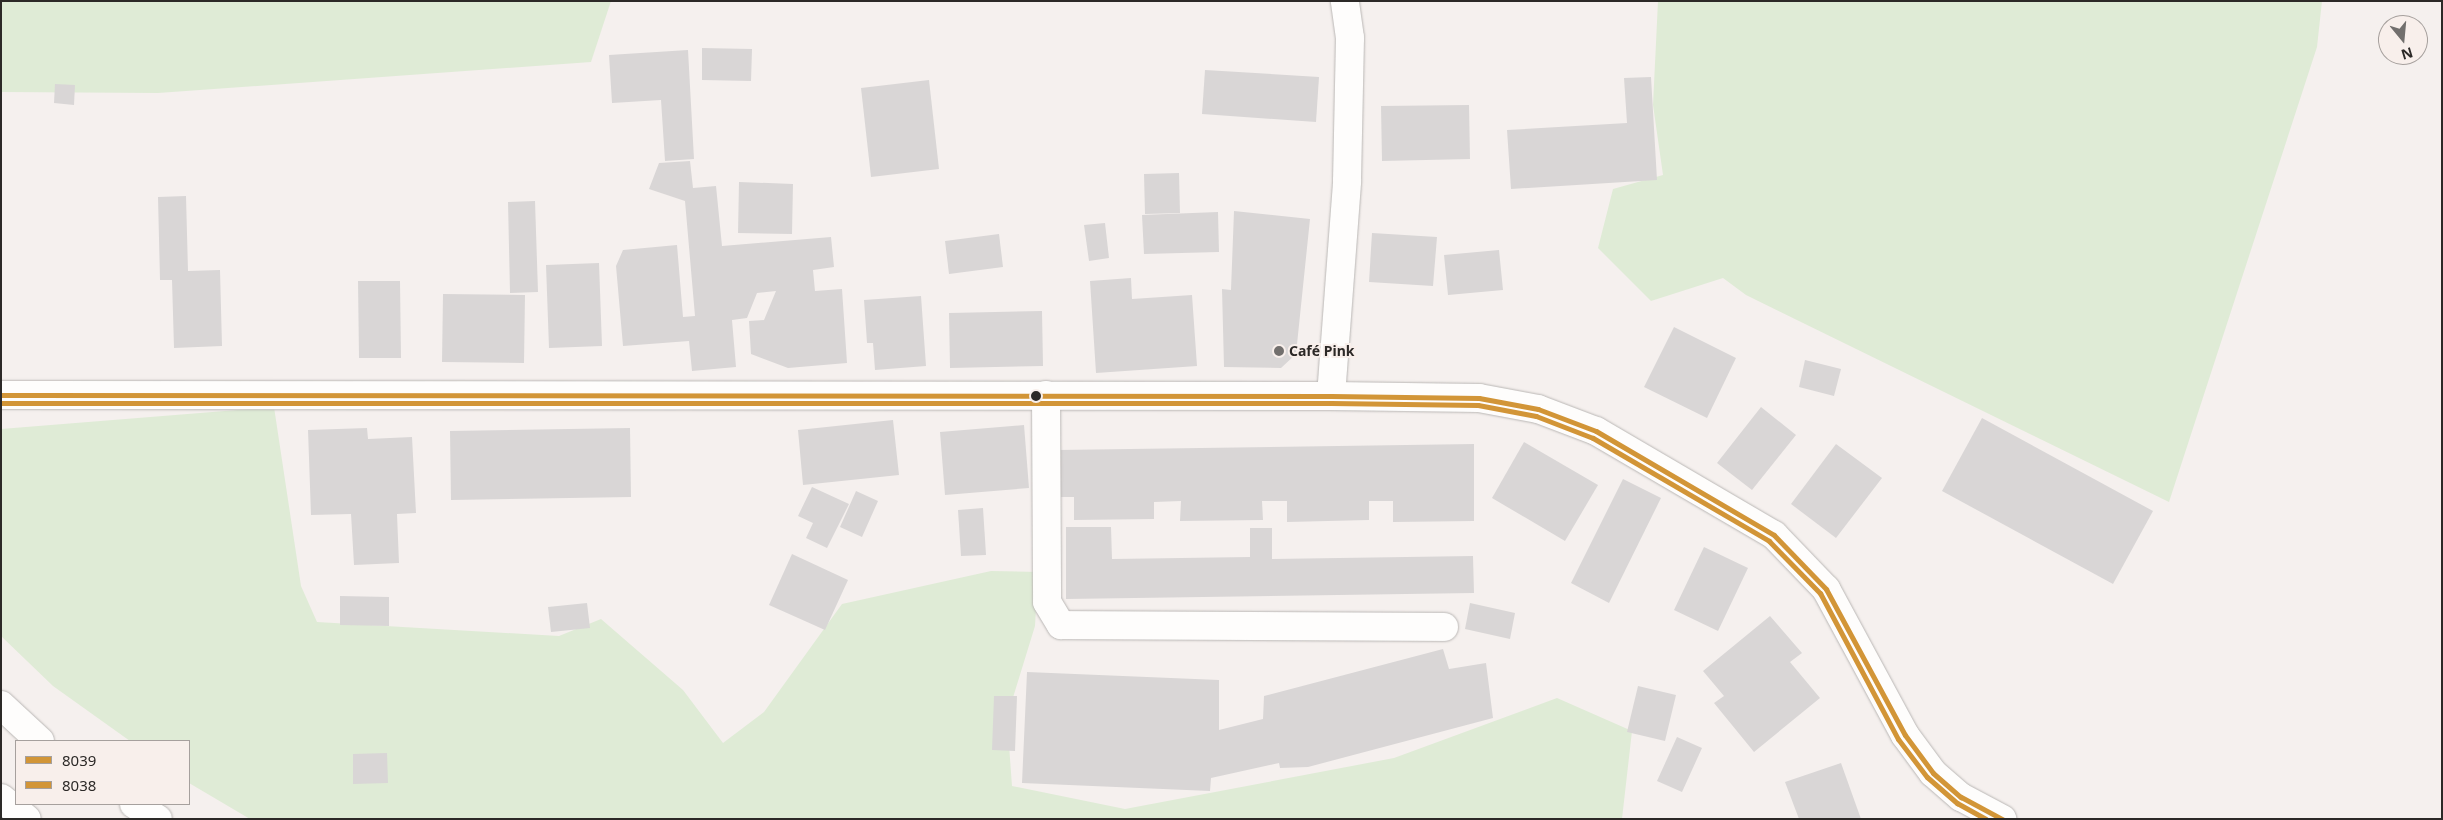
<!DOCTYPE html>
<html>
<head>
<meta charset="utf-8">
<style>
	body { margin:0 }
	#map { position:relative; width:2443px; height:820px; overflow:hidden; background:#f5f0ee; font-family:"Noto Sans",sans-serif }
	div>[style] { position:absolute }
	.green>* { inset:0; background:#dfebd6 }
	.building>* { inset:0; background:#d9d6d6 }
	.roads { filter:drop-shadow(0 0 1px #bab7b5) drop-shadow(0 0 1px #bab7b5) }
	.minor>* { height:28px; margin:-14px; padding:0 14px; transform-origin:14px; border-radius:14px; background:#fefdfc }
	.highway>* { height:28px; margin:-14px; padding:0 14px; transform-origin:14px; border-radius:14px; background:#fefdfc }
	.bus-1>* { height:5px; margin:-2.5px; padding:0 2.5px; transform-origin:2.5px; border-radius:2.5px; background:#d29537 }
	.bus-2>* { height:5px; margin:-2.5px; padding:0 2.5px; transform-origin:2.5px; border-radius:2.5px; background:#d29537 }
	.dots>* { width:14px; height:14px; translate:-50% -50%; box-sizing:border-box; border:2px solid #f8efeb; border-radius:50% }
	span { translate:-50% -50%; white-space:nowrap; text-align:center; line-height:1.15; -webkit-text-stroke:4px #f8efeb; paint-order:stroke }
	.poi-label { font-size:14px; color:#2c2927; font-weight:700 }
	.left { translate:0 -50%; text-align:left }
	.frame { position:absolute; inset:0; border:2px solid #2c2927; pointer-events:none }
	.legend { position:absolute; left:15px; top:740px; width:175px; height:65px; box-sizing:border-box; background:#f8efeb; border:1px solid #a6a09d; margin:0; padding:6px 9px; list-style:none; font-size:15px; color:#2c2927 }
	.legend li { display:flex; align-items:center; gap:10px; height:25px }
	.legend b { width:25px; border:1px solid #a6a09d }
	.north { position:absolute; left:2378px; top:15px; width:50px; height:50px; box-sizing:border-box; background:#f8efeb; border:1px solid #a6a09d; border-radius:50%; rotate:163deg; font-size:14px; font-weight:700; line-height:20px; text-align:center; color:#2c2927 }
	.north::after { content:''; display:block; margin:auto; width:18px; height:22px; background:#726f6d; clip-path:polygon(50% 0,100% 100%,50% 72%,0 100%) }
</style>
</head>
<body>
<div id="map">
	<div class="green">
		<i style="clip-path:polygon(1px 1px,611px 1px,591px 62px,158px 93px,1px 92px)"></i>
		<i style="clip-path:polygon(1658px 1px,2322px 1px,2317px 47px,2169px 502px,1746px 295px,1723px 278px,1651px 301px,1598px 248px,1613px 189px,1663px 175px,1653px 105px)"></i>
		<i style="clip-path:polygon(274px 407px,301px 586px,317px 622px,559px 636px,601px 619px,683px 690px,723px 743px,764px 712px,842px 604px,991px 571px,1038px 572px,1035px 626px,1007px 717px,1012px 786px,1125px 809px,1394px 758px,1557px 698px,1632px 731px,1622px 819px,250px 819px,189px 783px,189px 741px,130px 741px,53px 686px,1px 636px,1px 429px)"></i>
	</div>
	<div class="building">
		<i style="clip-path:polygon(702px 48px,752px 49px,751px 81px,702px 80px)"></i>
		<i style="clip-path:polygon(688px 50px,694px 159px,665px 161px,661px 100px,612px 103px,609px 55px)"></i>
		<i style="clip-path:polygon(1205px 70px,1319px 77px,1316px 122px,1202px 114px)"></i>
		<i style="clip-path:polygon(1651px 77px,1657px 180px,1511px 189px,1507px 130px,1627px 123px,1624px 78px)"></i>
		<i style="clip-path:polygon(929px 80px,939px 169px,871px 177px,861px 88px)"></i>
		<i style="clip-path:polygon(55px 84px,75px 85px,74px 105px,54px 103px)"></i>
		<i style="clip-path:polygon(1469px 105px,1470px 159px,1382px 161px,1381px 106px)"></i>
		<i style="clip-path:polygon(690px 161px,693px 188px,716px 186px,722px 246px,831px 237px,834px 267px,813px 270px,815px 291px,842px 289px,847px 363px,788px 368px,751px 354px,749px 321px,764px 320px,776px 291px,757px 293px,747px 318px,732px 320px,736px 367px,692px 371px,689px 341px,623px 346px,616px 266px,623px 250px,677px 245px,683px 317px,695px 316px,685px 201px,649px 189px,659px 163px)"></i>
		<i style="clip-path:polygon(1179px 173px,1180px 213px,1145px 214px,1144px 174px)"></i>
		<i style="clip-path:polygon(739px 182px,793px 184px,792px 234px,738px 233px)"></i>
		<i style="clip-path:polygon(186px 196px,188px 271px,220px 270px,222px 346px,174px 348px,172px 280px,160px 280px,158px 197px)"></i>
		<i style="clip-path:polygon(535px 201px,538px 292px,510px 293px,508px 202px)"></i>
		<i style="clip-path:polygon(1234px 211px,1310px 219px,1296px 354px,1281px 368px,1224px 367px,1222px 289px,1231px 290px)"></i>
		<i style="clip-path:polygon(1218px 212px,1219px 252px,1144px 254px,1142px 215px)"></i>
		<i style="clip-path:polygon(1105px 223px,1109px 258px,1089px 261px,1084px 225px)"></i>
		<i style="clip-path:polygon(1372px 233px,1437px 237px,1433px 286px,1369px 282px)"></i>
		<i style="clip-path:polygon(999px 234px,1003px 267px,949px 274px,945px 241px)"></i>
		<i style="clip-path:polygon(1499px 250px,1503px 290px,1448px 295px,1444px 255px)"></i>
		<i style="clip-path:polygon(599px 263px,602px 346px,549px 348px,546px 265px)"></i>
		<i style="clip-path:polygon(1131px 278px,1132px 299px,1192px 295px,1197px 366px,1096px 373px,1090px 281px)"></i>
		<i style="clip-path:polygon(358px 281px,400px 281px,401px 358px,359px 358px)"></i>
		<i style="clip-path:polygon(443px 294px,525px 295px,524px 363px,442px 362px)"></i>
		<i style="clip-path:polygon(921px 296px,926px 366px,875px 370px,873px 343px,867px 343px,864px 300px)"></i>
		<i style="clip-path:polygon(1042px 311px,1043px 366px,950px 368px,949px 313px)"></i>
		<i style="clip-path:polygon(1674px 327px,1736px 358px,1707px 418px,1644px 387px)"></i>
		<i style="clip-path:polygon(1805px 360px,1841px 369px,1834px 396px,1799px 387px)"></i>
		<i style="clip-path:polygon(1761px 407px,1796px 435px,1752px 490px,1717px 463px)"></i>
		<i style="clip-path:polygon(1982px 418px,2153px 511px,2113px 584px,1942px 491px)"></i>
		<i style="clip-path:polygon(893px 420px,899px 475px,803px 485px,798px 430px)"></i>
		<i style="clip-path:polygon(1024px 425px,1029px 488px,945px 495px,940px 432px)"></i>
		<i style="clip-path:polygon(367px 428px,368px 439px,412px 437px,416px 513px,397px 514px,399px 563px,354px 565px,351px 514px,311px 515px,308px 430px)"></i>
		<i style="clip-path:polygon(630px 428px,631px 497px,451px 500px,450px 431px)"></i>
		<i style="clip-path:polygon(1524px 442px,1598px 485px,1565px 541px,1492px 498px)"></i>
		<i style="clip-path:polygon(1474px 444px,1474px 521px,1393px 522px,1393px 501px,1369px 501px,1369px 520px,1287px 522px,1287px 501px,1262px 501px,1263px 520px,1180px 521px,1181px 501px,1154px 502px,1154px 519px,1074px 520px,1074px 497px,1059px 497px,1058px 450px)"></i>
		<i style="clip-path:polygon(1836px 444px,1882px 478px,1836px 538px,1791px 504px)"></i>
		<i style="clip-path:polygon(1623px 479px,1661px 498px,1609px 603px,1571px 583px)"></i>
		<i style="clip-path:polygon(812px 487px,849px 504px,827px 548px,806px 538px,813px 523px,798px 516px)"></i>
		<i style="clip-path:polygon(856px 491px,878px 501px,862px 537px,840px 527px)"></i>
		<i style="clip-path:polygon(983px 508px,986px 555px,961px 556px,958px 510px)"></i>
		<i style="clip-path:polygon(1066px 527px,1111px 527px,1112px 559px,1250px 557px,1250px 528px,1272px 528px,1272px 559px,1473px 556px,1474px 593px,1066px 599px)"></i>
		<i style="clip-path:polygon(1704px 547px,1748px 568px,1718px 631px,1674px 610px)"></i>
		<i style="clip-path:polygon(792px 554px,848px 580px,825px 630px,769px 605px)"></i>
		<i style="clip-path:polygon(340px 596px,389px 597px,389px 626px,340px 625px)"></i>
		<i style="clip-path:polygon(587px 603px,590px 628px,551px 632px,548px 607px)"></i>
		<i style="clip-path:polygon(1470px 603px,1515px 613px,1510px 639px,1465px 629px)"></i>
		<i style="clip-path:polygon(1770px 616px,1802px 653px,1790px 662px,1820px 698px,1754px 752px,1714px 703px,1724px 696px,1703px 671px)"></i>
		<i style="clip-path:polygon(1443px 649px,1449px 669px,1486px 663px,1493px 718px,1308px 767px,1280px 768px,1279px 763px,1211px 778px,1210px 791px,1022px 783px,1027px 672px,1219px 680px,1219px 730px,1263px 719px,1264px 696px)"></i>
		<i style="clip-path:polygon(1638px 686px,1676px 695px,1665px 741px,1627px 732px)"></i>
		<i style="clip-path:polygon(994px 696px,1017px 696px,1015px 751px,992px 750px)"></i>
		<i style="clip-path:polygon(1677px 737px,1702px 748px,1682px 792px,1657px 781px)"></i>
		<i style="clip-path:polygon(387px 753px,388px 783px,353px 784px,353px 754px)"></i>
		<i style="clip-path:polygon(1841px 763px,1861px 819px,1799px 819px,1785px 782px)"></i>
	</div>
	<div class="roads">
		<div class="minor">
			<i style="left:1px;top:395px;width:1330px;rotate:0.04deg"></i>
			<i style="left:1331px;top:396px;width:148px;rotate:0.8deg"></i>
			<i style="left:1479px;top:398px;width:60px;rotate:10.6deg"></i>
			<i style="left:1538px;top:409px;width:62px;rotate:20.8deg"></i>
			<i style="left:1596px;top:431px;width:206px;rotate:30.3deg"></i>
			<i style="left:1774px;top:535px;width:75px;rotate:46.1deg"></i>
			<i style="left:1826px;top:589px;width:166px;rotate:61.6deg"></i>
			<i style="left:1905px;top:735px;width:47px;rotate:53.6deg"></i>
			<i style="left:1933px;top:773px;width:37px;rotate:41deg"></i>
			<i style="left:1961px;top:797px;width:47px;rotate:28.2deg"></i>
			<i style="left:1046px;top:395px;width:207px;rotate:89.7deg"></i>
			<i style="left:1047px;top:602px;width:27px;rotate:59deg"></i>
			<i style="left:1061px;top:625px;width:383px;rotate:0.3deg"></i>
			<i style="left:1331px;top:396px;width:216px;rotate:-85.7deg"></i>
			<i style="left:1347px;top:181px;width:143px;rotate:-88.8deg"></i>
			<i style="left:1350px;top:38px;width:37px;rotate:-98deg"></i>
		</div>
		<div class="highway">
			<i style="left:1px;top:705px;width:53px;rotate:42.7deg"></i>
			<i style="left:1px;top:798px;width:33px;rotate:39deg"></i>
			<i style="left:134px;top:804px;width:28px;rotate:32deg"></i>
		</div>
	</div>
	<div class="bus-1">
		<i style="left:1px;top:395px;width:1330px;rotate:0.04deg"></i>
		<i style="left:1331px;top:396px;width:148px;rotate:0.8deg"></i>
		<i style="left:1479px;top:398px;width:60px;rotate:10.6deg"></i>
		<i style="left:1538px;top:409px;width:62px;rotate:20.8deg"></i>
		<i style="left:1596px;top:431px;width:206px;rotate:30.3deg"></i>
		<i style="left:1774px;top:535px;width:75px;rotate:46.1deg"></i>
		<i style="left:1826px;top:589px;width:166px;rotate:61.6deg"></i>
		<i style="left:1905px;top:735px;width:47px;rotate:53.6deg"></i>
		<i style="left:1933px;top:773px;width:37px;rotate:41deg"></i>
		<i style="left:1961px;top:797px;width:47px;rotate:28.2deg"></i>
	</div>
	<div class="bus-2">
		<i style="left:1px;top:403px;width:1330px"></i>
		<i style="left:1331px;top:403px;width:147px;rotate:0.8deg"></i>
		<i style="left:1478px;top:405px;width:59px;rotate:10.7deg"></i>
		<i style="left:1536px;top:416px;width:61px;rotate:21.1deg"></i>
		<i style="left:1593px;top:438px;width:204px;rotate:30.3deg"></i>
		<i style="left:1769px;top:541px;width:73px;rotate:45.6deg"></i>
		<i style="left:1820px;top:593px;width:166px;rotate:61.9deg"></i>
		<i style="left:1898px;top:739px;width:48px;rotate:52.7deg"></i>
		<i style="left:1927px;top:777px;width:40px;rotate:41deg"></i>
		<i style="left:1957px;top:803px;width:33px;rotate:29deg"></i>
	</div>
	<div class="dots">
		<i style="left:1279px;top:351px;background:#726f6d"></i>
		<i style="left:1036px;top:396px;background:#2c2927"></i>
	</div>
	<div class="poi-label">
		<span class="left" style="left:1289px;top:351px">Café Pink</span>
	</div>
	<div class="frame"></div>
	<ul class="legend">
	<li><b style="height:6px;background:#d29537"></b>8039</li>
	<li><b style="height:6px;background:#d29537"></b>8038</li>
	</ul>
	<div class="north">N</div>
</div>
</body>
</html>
